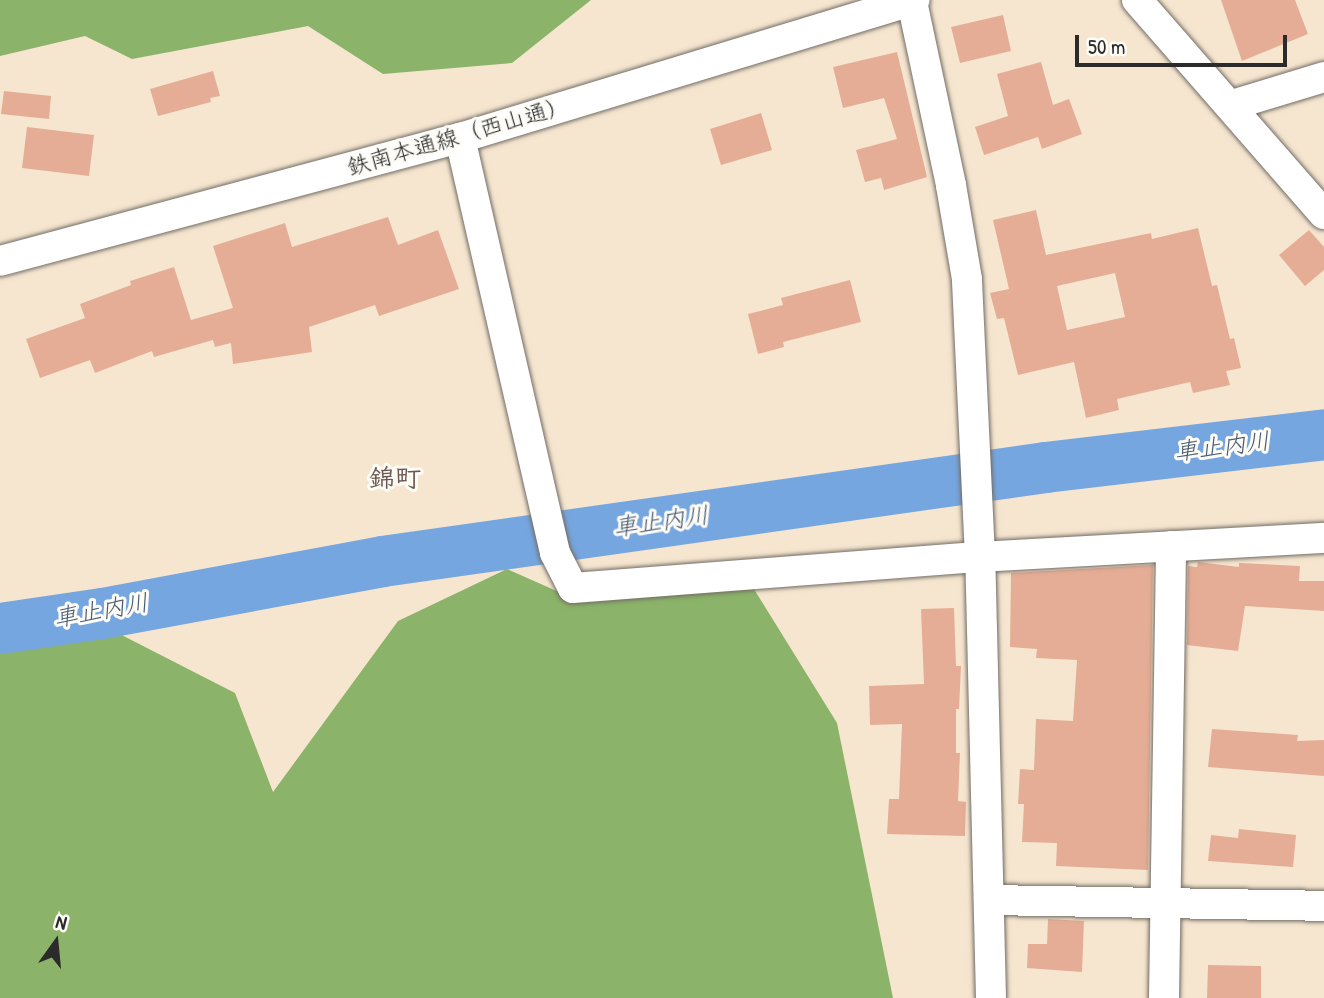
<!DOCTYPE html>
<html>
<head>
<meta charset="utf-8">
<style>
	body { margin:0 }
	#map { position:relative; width:1324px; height:998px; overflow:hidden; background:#f6e6d0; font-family:"Patrick Hand","Klee One",sans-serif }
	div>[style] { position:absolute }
	.forest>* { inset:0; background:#8bb369 }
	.river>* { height:51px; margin:-25.5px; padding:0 25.5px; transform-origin:25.5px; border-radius:25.5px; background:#76a6e0 }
	.building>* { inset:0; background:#e5ad95 }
	.roads { filter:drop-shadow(0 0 2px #726c65) drop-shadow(0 0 2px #726c65) }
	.minor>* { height:30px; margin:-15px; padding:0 15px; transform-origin:15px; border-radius:15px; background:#fff }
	span { translate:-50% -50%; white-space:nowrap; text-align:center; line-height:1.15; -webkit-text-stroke:6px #fdfcf7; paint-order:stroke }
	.street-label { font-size:23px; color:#2b2b2b }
	.water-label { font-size:24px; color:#495c73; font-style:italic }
	.quarter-label { font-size:26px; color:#6c5850; font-weight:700 }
	.north { position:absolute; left:21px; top:907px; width:70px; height:70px; -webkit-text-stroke:5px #fdfcf7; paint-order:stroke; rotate:15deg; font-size:19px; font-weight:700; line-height:28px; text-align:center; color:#2b2b2b }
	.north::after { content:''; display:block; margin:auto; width:24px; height:32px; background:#2b2b2b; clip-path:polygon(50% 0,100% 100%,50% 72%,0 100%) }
	.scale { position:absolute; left:1075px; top:35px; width:212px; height:32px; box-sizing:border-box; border:4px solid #2b2b2b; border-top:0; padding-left:9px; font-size:21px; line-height:24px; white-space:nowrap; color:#2b2b2b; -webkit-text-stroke:5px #fdfcf7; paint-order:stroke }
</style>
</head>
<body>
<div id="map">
	<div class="forest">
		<i style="clip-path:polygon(0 0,591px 0,512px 63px,383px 74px,308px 26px,132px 59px,85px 36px,0 56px)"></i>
		<i style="clip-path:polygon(507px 569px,577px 600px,752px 586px,837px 723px,893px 998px,0 998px,0 648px,104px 626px,235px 693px,273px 792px,398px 621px)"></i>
	</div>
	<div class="river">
		<i style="left:0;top:628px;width:103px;rotate:-8.4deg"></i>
		<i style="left:102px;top:613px;width:285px;rotate:-10.5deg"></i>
		<i style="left:382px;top:561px;width:670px;rotate:-8.07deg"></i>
		<i style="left:1045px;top:467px;width:281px;rotate:-6.7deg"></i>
	</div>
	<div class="building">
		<i style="clip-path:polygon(1221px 0,1295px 0,1308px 34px,1242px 61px)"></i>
		<i style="clip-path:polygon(1003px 15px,1011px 51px,960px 63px,951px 27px)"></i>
		<i style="clip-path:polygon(897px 52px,927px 177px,884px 190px,881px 178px,865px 182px,856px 150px,897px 139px,884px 98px,843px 108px,833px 67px)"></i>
		<i style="clip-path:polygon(1041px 62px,1053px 105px,1069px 99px,1082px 134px,1042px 149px,1038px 137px,984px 155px,975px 127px,1008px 116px,997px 74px)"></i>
		<i style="clip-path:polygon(213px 71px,220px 96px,210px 98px,211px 102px,158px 116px,150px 89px)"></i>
		<i style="clip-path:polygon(4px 91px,51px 96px,49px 119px,1px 114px)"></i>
		<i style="clip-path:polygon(761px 113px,772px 150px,721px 165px,710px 129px)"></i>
		<i style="clip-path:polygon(27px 127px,94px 135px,89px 176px,22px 168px)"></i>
		<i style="clip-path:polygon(evenodd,1036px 210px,1046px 255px,1151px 233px,1152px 239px,1198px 228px,1212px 286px,1217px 285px,1230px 339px,1234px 338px,1241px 368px,1226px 371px,1230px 385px,1193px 393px,1190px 382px,1117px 399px,1119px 410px,1086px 418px,1074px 362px,1018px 375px,1004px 318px,997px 319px,990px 293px,1009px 289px,993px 220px,1036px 210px,1115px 273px,1125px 317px,1067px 330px,1057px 286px,1115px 273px)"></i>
		<i style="clip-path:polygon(388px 217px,398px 245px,438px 230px,459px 289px,379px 316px,375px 305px,309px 327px,312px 352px,233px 364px,231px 343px,215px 347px,213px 340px,154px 357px,152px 351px,95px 373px,90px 360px,40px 378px,26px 339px,85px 318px,80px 304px,131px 285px,130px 281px,174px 267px,191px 320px,233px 308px,213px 246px,285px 223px,292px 247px)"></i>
		<i style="clip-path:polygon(1309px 230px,1324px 247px,1324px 270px,1305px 286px,1279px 255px)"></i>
		<i style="clip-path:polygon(850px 280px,861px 322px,783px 342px,784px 347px,758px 354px,748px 314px,783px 305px,781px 298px)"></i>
		<i style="clip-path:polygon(1198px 562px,1239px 567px,1239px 563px,1300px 566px,1299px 581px,1324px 581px,1324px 611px,1245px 606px,1238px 651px,1187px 645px,1188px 566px,1197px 567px)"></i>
		<i style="clip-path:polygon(1153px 565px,1148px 870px,1056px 866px,1057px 843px,1022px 842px,1024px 804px,1018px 804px,1020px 769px,1034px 770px,1036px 719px,1073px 721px,1077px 660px,1036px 658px,1037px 649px,1010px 647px,1011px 573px)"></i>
		<i style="clip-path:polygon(954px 608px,956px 666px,961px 666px,959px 709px,956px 709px,956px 753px,960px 753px,958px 801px,966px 802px,965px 836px,887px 834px,889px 799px,899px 799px,902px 724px,870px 725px,869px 686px,924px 684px,921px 609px)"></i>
		<i style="clip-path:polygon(1212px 729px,1298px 735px,1297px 741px,1324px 740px,1324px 776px,1208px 767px)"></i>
		<i style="clip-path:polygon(1239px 829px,1296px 835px,1293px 867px,1208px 861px,1211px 835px,1238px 838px)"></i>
		<i style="clip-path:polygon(1048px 919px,1084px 921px,1082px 972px,1027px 968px,1028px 944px,1047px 944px)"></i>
		<i style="clip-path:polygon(1208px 965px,1261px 966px,1261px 998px,1207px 998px)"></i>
	</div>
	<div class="roads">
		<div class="minor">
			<i style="left:1137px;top:0;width:284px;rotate:48.9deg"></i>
			<i style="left:1232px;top:105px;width:96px;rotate:-16.9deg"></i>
			<i style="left:460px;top:138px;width:426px;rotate:77.1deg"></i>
			<i style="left:555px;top:553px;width:39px;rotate:63deg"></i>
			<i style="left:573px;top:588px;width:408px;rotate:-4.4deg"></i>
			<i style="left:980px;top:557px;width:278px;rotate:-92.7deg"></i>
			<i style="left:967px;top:279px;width:95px;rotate:-99.7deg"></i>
			<i style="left:951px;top:185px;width:188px;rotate:-102deg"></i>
			<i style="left:0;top:261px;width:476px;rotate:-15deg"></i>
			<i style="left:460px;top:138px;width:475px;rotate:-16.9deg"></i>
			<i style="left:989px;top:900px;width:335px;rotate:1deg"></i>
			<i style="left:991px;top:998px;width:441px;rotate:-91.4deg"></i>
			<i style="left:980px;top:557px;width:345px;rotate:-3.2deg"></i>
			<i style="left:1164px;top:998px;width:452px;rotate:-89.1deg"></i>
		</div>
	</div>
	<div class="street-label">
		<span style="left:458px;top:136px;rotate:-16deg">鉄南本通線（西山通）</span>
	</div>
	<div class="water-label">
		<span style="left:1222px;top:446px;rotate:-7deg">車止内川</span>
		<span style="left:661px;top:521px;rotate:-8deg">車止内川</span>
		<span style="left:101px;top:610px;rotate:-10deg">車止内川</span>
	</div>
	<div class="quarter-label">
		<span style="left:395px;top:478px">錦町</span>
	</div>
	<div class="north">N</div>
	<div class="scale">50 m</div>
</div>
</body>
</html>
